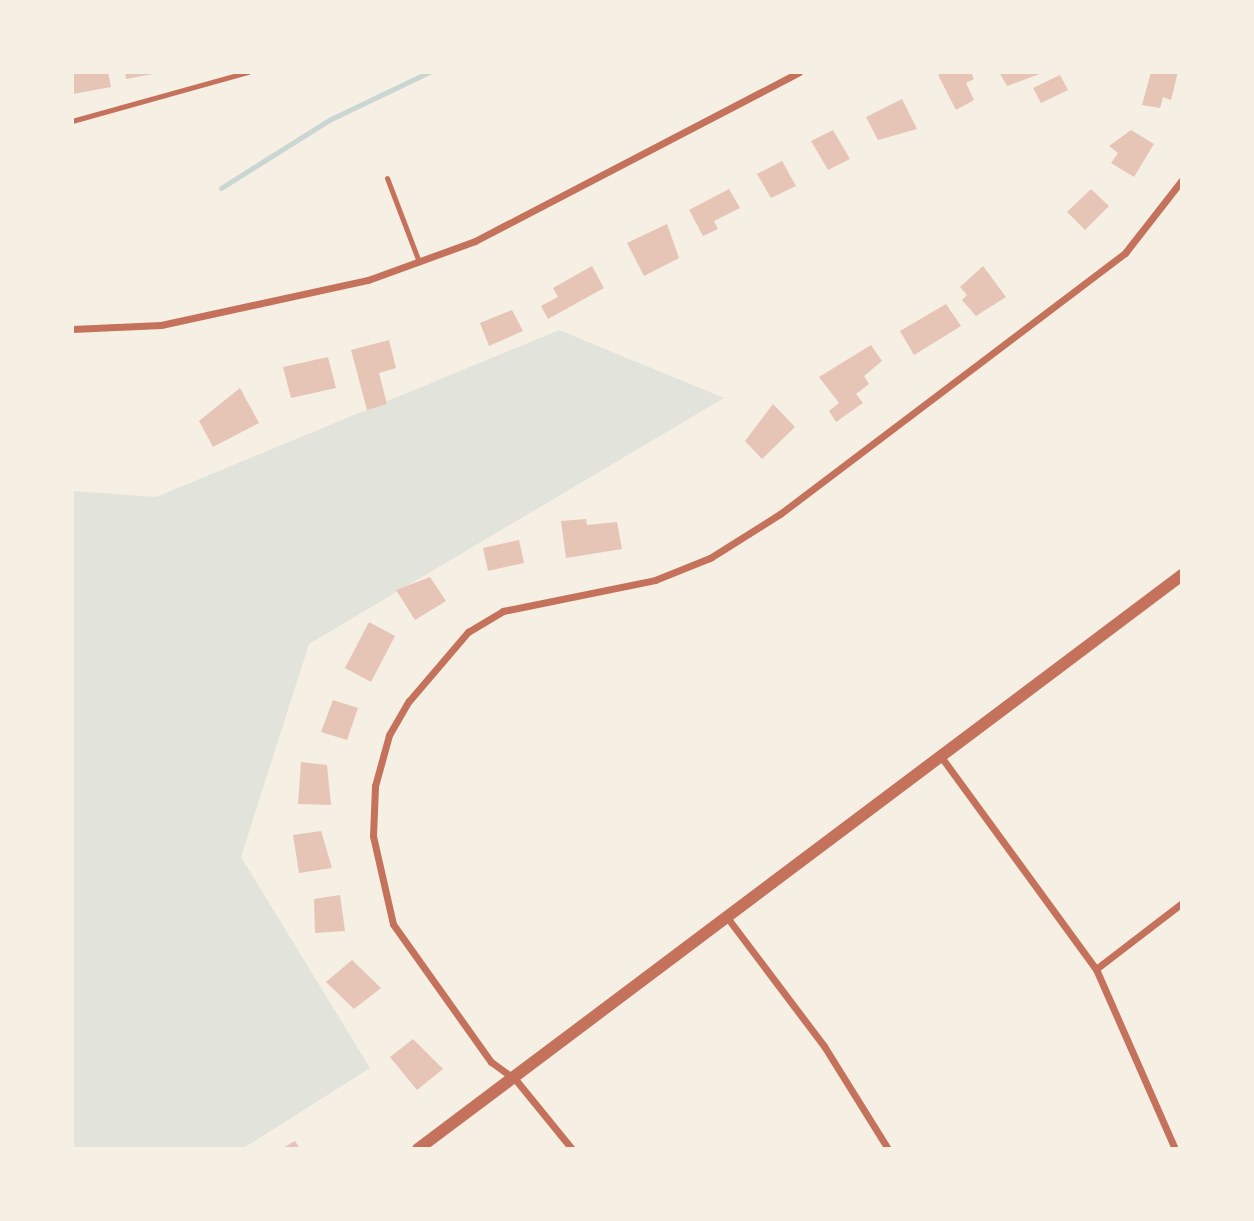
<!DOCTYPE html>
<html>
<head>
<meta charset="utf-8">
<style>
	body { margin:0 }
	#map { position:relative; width:1254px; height:1221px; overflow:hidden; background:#f6efe4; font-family:Karla,sans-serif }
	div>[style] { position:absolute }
	.green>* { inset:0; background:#e2e4dc }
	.stream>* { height:5px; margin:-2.5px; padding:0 2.5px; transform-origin:2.5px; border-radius:2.5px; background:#c9d6d2 }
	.building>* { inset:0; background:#e6c5b7 }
	.service>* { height:5px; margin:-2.5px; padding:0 2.5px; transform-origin:2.5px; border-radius:2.5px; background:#c5725c }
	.minor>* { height:7px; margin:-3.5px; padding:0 3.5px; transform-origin:3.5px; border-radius:3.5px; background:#c5725c }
	.tertiary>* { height:12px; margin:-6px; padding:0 6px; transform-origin:6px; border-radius:6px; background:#c5725c }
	span { translate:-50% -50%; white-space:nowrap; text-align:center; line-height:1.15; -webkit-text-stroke:7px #f6efe4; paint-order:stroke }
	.frame { position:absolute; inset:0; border:74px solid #f6efe4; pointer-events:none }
</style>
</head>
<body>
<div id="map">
	<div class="green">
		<i style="clip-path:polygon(559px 330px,724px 398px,309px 644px,241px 857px,370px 1068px,242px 1149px,72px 1149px,72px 491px,156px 497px)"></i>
	</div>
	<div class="stream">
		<i style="left:221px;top:188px;width:128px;rotate:-32.2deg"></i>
		<i style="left:329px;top:120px;width:111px;rotate:-25.6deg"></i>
	</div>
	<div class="building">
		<i style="clip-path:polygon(72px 72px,108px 72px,111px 87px,73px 94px)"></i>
		<i style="clip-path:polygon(125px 72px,158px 72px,158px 73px,126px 79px)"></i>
		<i style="clip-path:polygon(944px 72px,971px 72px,974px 79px,966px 83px,974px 100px,956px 110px,938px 75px)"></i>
		<i style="clip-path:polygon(999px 72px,1045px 72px,1007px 86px)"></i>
		<i style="clip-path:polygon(1151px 72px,1178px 72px,1171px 100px,1163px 97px,1160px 108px,1142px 105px)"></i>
		<i style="clip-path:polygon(1060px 75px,1068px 90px,1041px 103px,1033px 88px)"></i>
		<i style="clip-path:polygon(902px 99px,917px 129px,878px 140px,866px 117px)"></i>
		<i style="clip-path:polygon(833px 130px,850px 159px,828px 170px,811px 141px)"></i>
		<i style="clip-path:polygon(1131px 130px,1154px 144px,1134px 177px,1111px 163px,1118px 153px,1109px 146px)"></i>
		<i style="clip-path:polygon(782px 161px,796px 186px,771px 198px,757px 174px)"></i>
		<i style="clip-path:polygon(729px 189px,740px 208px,714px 221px,718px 229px,703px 236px,689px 210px)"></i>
		<i style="clip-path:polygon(1091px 189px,1109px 206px,1085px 230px,1067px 212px)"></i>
		<i style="clip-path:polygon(667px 224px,679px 258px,644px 276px,627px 243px)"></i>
		<i style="clip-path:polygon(592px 266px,604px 288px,548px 319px,541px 306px,558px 297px,553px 288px)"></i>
		<i style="clip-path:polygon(983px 266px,1006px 297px,976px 316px,962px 300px,967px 295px,960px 287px)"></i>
		<i style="clip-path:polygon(946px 304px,961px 326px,914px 355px,900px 331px)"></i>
		<i style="clip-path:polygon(512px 310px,523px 331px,489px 346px,480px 323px)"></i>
		<i style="clip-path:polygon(389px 340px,396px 368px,379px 373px,387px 404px,367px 410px,351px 350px)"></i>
		<i style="clip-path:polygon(871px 345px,882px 361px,864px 376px,869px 384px,856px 394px,863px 403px,836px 422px,829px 411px,839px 403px,819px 377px)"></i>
		<i style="clip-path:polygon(328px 357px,336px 388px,291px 398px,283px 367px)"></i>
		<i style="clip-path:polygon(240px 388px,259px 423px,213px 447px,199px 421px)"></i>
		<i style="clip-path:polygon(773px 404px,795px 427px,762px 459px,745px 441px)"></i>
		<i style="clip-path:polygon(586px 519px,587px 525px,617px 522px,622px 549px,566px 558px,561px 521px)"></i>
		<i style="clip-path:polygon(519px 540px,524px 563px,488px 571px,483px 548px)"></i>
		<i style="clip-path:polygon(430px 577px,446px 601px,415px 620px,396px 590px)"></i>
		<i style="clip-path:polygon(369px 622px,395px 636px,371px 682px,345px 668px)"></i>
		<i style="clip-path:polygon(333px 700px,358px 708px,347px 740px,321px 732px)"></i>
		<i style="clip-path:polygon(301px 762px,327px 765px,331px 805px,298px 804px)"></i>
		<i style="clip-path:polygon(321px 831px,332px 868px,299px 873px,293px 835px)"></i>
		<i style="clip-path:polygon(340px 895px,345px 931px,315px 933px,314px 899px)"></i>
		<i style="clip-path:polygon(352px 960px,381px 988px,354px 1009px,326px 982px)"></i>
		<i style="clip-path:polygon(413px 1039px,443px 1069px,417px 1090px,390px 1057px)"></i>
		<i style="clip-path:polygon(295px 1141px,300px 1149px,281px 1149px)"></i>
	</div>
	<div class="service">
		<i style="left:72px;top:121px;width:183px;rotate:-15.6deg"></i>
		<i style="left:387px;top:178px;width:90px;rotate:69.1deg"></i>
	</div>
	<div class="minor">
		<i style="left:72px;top:329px;width:89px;rotate:-2.6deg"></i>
		<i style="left:161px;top:325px;width:212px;rotate:-12.3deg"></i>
		<i style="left:368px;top:280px;width:114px;rotate:-20deg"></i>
		<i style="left:475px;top:241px;width:365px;rotate:-27.5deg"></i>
		<i style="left:942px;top:758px;width:261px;rotate:53.9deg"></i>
		<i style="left:1096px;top:969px;width:197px;rotate:66.3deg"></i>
		<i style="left:726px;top:916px;width:163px;rotate:53deg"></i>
		<i style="left:824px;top:1046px;width:121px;rotate:58.1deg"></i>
		<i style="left:1096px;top:969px;width:108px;rotate:-37.5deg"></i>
		<i style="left:572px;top:1149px;width:89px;rotate:-129.1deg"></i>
		<i style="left:516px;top:1080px;width:31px;rotate:-144deg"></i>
		<i style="left:491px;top:1062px;width:169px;rotate:-125.4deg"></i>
		<i style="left:393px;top:924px;width:90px;rotate:-102.8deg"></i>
		<i style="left:373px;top:836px;width:50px;rotate:-87.7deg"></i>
		<i style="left:375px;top:786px;width:53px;rotate:-74.6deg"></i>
		<i style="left:389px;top:735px;width:39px;rotate:-60deg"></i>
		<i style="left:409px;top:701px;width:91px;rotate:-49.5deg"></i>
		<i style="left:468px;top:632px;width:41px;rotate:-31deg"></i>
		<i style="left:503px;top:611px;width:155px;rotate:-11.5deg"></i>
		<i style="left:655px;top:580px;width:59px;rotate:-21.8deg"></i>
		<i style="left:710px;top:558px;width:83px;rotate:-32.2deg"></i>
		<i style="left:780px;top:514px;width:433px;rotate:-37.1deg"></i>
		<i style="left:1125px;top:253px;width:93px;rotate:-52deg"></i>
	</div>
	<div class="tertiary">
		<i style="left:418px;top:1149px;width:956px;rotate:-36.92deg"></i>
	</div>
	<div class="frame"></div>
</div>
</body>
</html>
